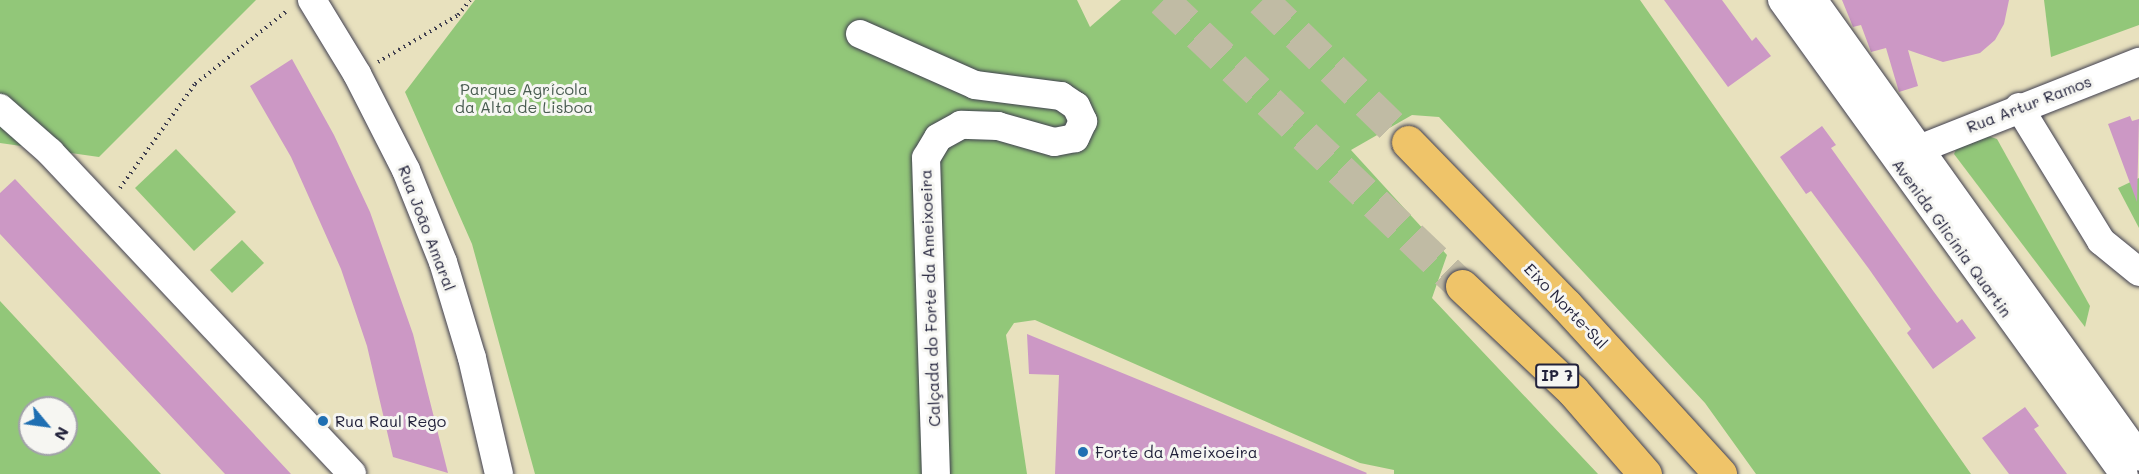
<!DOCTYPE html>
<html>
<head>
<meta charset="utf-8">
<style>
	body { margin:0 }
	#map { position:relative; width:2139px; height:474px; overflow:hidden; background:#e8e1be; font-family:Mali,sans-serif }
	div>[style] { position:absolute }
	.green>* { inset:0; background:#92c779 }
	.building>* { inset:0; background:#cc98c5 }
	.highway-tunnel>* { height:33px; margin-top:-16.5px; transform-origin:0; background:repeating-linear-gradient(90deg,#c0bba4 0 33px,transparent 0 49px) }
	.path>* { height:4px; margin-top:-2px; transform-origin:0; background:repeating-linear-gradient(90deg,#403f4f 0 1.5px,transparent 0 6px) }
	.roads { filter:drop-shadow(0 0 2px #403f4f) drop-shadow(0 0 2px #403f4f) }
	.minor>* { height:28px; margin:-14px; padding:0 14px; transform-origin:14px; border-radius:14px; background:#fff }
	.highway>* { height:33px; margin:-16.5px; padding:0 16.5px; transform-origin:16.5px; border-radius:16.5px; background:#efc469 }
	.dots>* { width:16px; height:16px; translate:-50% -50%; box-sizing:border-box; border:3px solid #f6f6f2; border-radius:50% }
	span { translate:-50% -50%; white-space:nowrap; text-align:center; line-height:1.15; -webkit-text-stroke:6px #f6f6f2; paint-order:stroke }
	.shield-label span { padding:2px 4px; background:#f6f6f2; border:2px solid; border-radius:4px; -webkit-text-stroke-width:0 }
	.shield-label { font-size:15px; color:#22223b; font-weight:700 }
	.park-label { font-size:16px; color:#495c51 }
	.street-label { font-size:16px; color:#22223b }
	.poi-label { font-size:16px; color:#22223b }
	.left { translate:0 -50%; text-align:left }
	.north { position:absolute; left:18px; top:396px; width:60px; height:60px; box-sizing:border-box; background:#f6f6f2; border:2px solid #a1a1a9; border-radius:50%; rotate:119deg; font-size:16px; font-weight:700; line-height:24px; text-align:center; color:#22223b }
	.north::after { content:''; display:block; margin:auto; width:21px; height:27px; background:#1f6fb2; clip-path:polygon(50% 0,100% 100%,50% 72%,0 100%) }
</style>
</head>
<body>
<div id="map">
	<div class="green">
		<i style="clip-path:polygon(0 0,256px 0,99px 157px,0 143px)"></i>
		<i style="clip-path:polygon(475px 0,1077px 0,1090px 27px,1121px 0,1640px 0,1971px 474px,1756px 474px,1705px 403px,1439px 117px,1412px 115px,1351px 150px,1447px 255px,1432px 298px,1598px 474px,1394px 474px,1394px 470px,1360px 463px,1035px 320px,1014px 323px,1006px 335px,1027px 474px,535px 474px,472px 244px,405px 92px)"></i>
		<i style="clip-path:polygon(2044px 0,2139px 0,2139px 25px,2051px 57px)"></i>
		<i style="clip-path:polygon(1988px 136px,1997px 139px,2090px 306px,2085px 327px,1954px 154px,1957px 147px)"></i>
		<i style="clip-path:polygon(176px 149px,236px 212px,194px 251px,135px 188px)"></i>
		<i style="clip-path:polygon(2139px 178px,2139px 228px,2118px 188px)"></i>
		<i style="clip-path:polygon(242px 240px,264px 263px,232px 293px,210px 270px)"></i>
		<i style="clip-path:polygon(evenodd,0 301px,161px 474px,0 474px,0 301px,30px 408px,66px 408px,66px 444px,30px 444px,30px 408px)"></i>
	</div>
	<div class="building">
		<i style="clip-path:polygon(1664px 0,1722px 0,1752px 41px,1756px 37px,1771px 56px,1728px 87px)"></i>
		<i style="clip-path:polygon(1842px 0,2009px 0,2004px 24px,1995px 40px,1980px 53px,1943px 62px,1908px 50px,1918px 86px,1899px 92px,1886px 48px,1871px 52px,1861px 25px,1853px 27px)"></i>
		<i style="clip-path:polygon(292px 59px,334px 135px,370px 212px,413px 334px,448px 473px,393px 457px,367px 346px,341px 269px,291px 157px,250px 86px)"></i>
		<i style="clip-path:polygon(2130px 116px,2132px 121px,2139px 119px,2137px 202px,2108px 124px)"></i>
		<i style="clip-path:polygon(1822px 126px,1836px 145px,1831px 148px,1934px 292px,1957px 323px,1962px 319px,1976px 338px,1933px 369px,1907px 333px,1911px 329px,1869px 269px,1811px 191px,1806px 194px,1780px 157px)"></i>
		<i style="clip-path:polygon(15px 179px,213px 390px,291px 474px,225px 474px,46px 283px,0 234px,0 193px)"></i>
		<i style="clip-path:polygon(1027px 334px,1367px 473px,1366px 474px,1055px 474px,1059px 375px,1029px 374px)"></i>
		<i style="clip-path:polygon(2025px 407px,2039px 426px,2034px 429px,2067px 474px,2009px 474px,1982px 438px)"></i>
	</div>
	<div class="highway-tunnel">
		<i style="left:1163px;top:0;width:414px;rotate:43.7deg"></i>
		<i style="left:1262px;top:0;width:204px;rotate:44.2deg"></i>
	</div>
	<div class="path">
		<i style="left:378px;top:62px;width:93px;rotate:-30.4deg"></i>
		<i style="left:458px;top:15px;width:19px;rotate:-51deg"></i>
		<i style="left:120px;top:188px;width:128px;rotate:-54.2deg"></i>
		<i style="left:195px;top:84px;width:119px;rotate:-38.5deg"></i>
	</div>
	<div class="roads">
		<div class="minor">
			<i style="left:312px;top:0;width:87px;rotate:58.7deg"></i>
			<i style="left:357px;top:74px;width:108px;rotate:63deg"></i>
			<i style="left:406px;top:170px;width:99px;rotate:68.1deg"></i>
			<i style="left:443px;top:262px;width:100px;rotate:73.2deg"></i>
			<i style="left:472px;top:358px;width:119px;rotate:76.9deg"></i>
			<i style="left:1782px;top:0;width:584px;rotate:54.19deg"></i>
			<i style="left:1813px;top:0;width:561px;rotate:54.44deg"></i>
			<i style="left:860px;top:34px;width:126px;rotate:23.9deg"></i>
			<i style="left:975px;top:85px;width:87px;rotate:7.3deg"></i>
			<i style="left:1061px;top:96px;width:18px;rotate:34deg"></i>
			<i style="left:1076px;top:106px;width:17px;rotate:65deg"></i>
			<i style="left:1083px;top:121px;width:19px;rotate:115deg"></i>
			<i style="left:1075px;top:138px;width:21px;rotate:169deg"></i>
			<i style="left:1054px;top:142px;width:58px;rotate:-164.1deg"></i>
			<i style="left:998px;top:126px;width:37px;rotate:-178deg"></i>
			<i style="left:961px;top:125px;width:26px;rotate:151deg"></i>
			<i style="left:938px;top:138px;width:23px;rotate:121deg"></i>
			<i style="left:926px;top:158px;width:316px;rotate:88.2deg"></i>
			<i style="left:2019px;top:107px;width:157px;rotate:58.5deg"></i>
			<i style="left:2101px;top:241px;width:49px;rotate:39.2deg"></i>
			<i style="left:0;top:108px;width:67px;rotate:41.3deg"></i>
			<i style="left:50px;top:152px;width:441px;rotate:46.8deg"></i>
			<i style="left:1904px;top:155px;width:253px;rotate:-21.6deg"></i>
		</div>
		<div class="highway">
			<i style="left:1408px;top:142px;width:226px;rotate:45.9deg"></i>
			<i style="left:1565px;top:304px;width:230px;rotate:47.6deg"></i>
			<i style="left:1462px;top:286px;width:153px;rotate:43.4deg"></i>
			<i style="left:1573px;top:391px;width:110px;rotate:49.1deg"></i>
		</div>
	</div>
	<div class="dots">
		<i style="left:323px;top:421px;background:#1f6fb2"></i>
		<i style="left:1083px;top:452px;background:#1f6fb2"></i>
	</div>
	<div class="shield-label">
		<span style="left:1557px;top:376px">IP 7</span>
	</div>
	<div class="park-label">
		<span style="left:524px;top:98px">Parque Agrícola<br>da Alta de Lisboa</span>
	</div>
	<div class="street-label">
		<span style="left:2029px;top:104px;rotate:-21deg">Rua Artur Ramos</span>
		<span style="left:427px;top:228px;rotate:69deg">Rua João Amaral</span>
		<span style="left:1952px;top:238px;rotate:54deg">Avenida Glicínia Quartin</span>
		<span style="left:930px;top:298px;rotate:-92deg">Calçada do Forte da Ameixoeira</span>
		<span style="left:1566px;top:306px;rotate:46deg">Eixo Norte-Sul</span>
	</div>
	<div class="poi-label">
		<span class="left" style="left:335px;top:421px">Rua Raul Rego</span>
		<span class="left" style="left:1095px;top:452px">Forte da Ameixoeira</span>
	</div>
	<div class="north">N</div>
</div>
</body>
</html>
